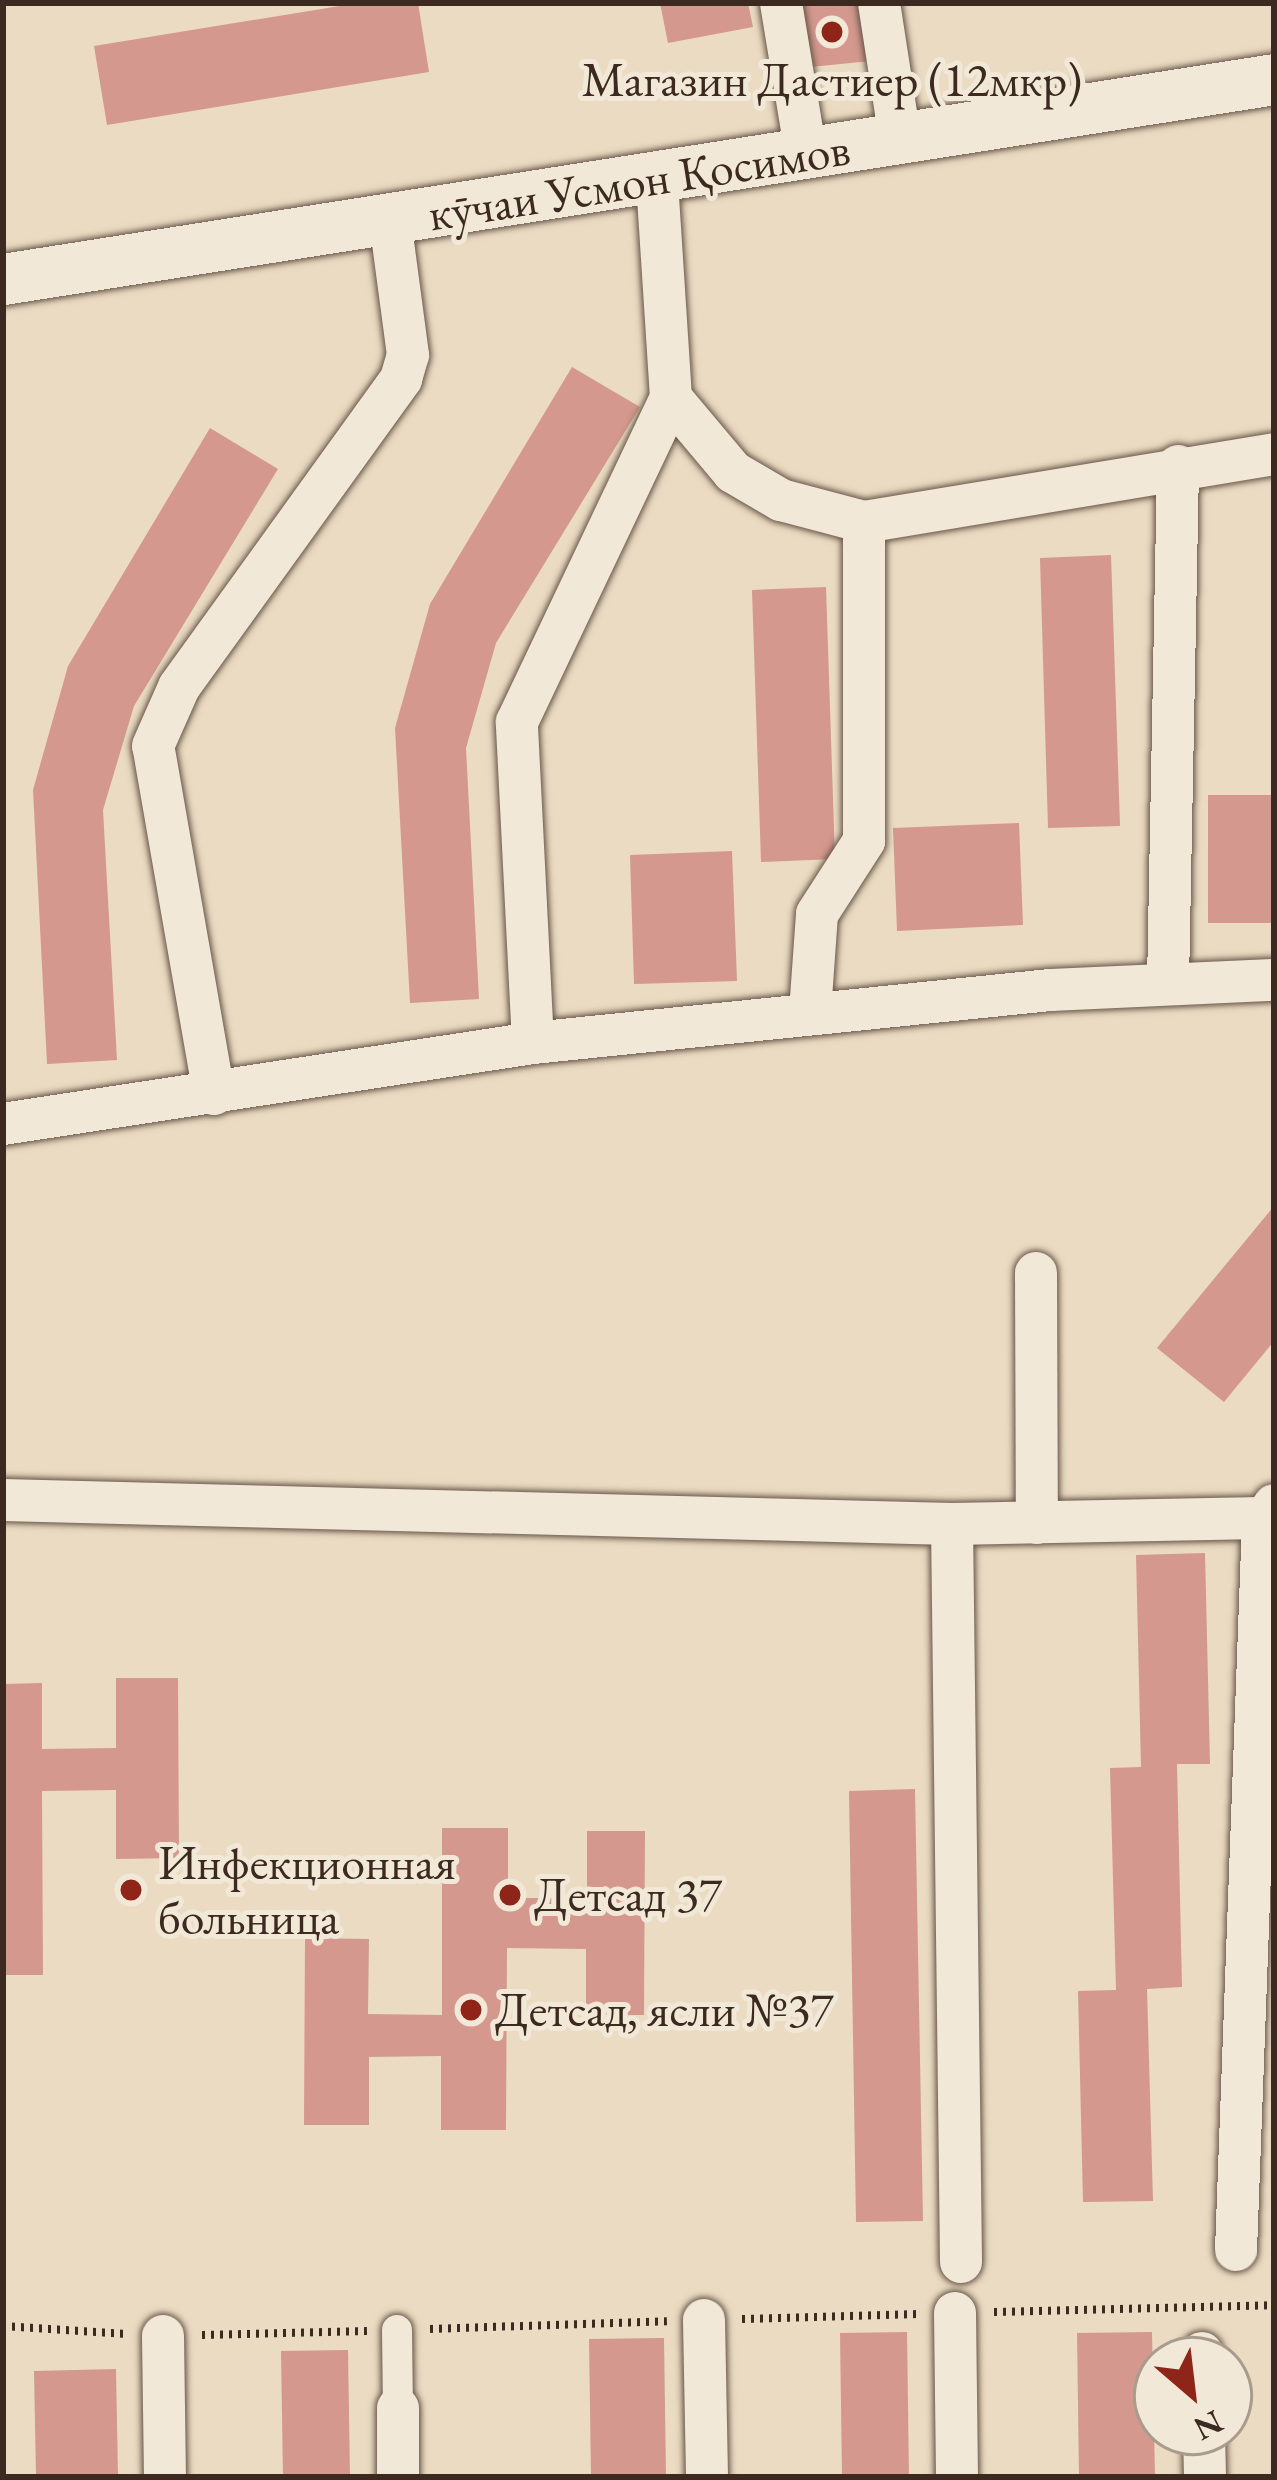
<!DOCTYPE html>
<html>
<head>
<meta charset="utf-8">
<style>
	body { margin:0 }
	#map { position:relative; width:1277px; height:2480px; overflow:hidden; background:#eadbc2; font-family:"EB Garamond",serif }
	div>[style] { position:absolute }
	.building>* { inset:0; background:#d4988e }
	.path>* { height:8px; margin-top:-4px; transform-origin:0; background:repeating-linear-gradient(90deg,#3c291f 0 3px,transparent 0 9px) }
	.roads { filter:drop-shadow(0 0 3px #685648) drop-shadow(0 0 3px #685648) }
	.pedestrian>* { height:30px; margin:-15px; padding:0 15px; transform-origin:15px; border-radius:15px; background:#f1e8d7 }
	.minor>* { height:42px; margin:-21px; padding:0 21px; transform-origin:21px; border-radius:21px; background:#f1e8d7 }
	.tertiary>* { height:51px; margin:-25.5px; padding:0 25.5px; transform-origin:25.5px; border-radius:25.5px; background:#f1e8d7 }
	.dots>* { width:33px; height:33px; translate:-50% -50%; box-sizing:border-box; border:6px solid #f1e8d7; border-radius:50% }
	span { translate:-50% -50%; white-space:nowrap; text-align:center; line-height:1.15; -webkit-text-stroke:10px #f1e8d7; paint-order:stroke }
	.poi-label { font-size:48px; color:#3c291f }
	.left { translate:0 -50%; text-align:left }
	.street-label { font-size:48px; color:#3c291f }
	.frame { position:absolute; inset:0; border:6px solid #3c291f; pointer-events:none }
	.north { position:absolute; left:1133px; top:2336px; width:120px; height:120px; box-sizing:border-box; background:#f1e8d7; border:3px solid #a99c8d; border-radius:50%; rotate:152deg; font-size:33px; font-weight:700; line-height:48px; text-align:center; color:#3c291f }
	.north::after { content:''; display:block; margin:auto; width:42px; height:54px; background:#8f2418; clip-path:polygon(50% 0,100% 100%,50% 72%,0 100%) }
</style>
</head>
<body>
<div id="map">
	<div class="building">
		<i style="clip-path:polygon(358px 3px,418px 3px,429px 72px,107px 125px,94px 46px)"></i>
		<i style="clip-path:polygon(660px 3px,748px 3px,753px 27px,668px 43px)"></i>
		<i style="clip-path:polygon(792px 3px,865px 3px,871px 61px,800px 68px)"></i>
		<i style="clip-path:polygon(572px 367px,640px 407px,496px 643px,466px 748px,479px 999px,410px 1003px,395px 728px,430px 604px)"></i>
		<i style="clip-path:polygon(210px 428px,278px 469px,134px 706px,103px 810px,117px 1060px,47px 1064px,33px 790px,68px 666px)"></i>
		<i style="clip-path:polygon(1111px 555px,1120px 826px,1048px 828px,1040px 558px)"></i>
		<i style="clip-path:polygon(826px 587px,835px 859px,761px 862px,752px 590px)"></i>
		<i style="clip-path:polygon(1208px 795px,1274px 795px,1274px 923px,1208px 923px)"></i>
		<i style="clip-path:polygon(1019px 823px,1023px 925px,897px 931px,893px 828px)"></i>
		<i style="clip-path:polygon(732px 851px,737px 981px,634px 984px,630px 855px)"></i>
		<i style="clip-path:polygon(1274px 1206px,1274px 1341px,1224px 1402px,1157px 1348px)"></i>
		<i style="clip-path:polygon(1205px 1553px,1210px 1764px,1177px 1764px,1182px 1987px,1147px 1989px,1153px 2201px,1083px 2202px,1078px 1991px,1116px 1990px,1110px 1768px,1141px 1767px,1136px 1555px)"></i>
		<i style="clip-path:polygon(116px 1678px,178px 1678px,179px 1858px,116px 1859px,116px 1790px,42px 1791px,43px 1975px,3px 1975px,3px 1684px,42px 1683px,42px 1749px,116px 1748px)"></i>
		<i style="clip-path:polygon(915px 1789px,923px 2221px,856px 2222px,849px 1791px)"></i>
		<i style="clip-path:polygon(442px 1828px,508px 1828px,508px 1898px,587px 1898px,587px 1831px,645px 1831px,644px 2015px,586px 2015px,586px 1949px,507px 1948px,506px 2130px,441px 2130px,441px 2056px,369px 2057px,369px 2125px,304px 2125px,305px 1938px,369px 1939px,368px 2014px,442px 2015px)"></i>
		<i style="clip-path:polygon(907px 2332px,909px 2477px,842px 2477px,840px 2333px)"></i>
		<i style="clip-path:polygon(1152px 2332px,1155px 2477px,1079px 2477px,1077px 2333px)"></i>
		<i style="clip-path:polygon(664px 2338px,666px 2477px,591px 2477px,589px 2339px)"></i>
		<i style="clip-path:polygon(348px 2350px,350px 2477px,283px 2477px,281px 2351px)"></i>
		<i style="clip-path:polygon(116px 2369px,118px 2477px,36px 2477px,34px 2371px)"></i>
	</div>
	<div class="path">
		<i style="left:994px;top:2312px;width:280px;rotate:-1.4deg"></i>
		<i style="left:742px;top:2319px;width:177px;rotate:-1.6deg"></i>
		<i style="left:3px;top:2326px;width:124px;rotate:3.7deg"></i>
		<i style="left:430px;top:2329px;width:237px;rotate:-1.9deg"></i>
		<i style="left:202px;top:2335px;width:165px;rotate:-1.4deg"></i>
	</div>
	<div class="roads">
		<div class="pedestrian">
			<i style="left:397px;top:2330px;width:78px;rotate:89.3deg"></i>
		</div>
		<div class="minor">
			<i style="left:781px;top:3px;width:153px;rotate:80.6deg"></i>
			<i style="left:879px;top:3px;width:138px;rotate:81.2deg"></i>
			<i style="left:671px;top:398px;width:97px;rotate:50deg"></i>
			<i style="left:733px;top:472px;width:56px;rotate:30.3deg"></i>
			<i style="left:781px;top:500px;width:86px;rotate:14.8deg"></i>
			<i style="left:864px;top:522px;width:416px;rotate:-9.4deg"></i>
			<i style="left:1168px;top:984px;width:518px;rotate:-88.89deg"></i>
			<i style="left:810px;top:1012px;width:98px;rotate:-85.9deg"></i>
			<i style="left:817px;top:914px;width:87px;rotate:-57.2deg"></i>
			<i style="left:864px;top:841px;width:319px;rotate:-90deg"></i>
			<i style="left:533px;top:1043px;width:321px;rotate:-92.9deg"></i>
			<i style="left:517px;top:722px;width:359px;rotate:-64.6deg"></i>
			<i style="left:671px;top:398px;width:219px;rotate:-93.7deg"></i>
			<i style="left:214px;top:1094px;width:353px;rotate:-99.9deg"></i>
			<i style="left:153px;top:746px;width:64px;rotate:-66.2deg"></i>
			<i style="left:179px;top:687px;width:380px;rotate:-54.2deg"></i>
			<i style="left:401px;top:379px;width:25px;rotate:-74deg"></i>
			<i style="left:408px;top:355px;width:136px;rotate:-97.6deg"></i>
			<i style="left:3px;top:1124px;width:536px;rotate:-8.69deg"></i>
			<i style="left:533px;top:1043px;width:520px;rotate:-5.85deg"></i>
			<i style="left:1050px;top:990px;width:224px;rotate:-2.6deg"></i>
			<i style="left:1036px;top:1273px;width:250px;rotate:89.8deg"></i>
			<i style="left:3px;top:1500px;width:949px;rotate:1.45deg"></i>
			<i style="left:952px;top:1524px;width:322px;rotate:-1.1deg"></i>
			<i style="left:952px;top:1524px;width:738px;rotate:89.3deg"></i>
			<i style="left:1236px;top:2250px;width:729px;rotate:-87.88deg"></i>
			<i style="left:1263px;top:1522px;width:20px;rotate:-57deg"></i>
			<i style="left:955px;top:2313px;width:164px;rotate:89.3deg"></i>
			<i style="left:704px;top:2320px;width:157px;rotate:88.9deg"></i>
			<i style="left:163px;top:2336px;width:141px;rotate:89.2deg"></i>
			<i style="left:1202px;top:2353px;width:7px;rotate:90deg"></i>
			<i style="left:398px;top:2408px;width:69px;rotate:90deg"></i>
			<i style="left:1204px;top:2432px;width:45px;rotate:88.7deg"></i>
		</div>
		<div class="tertiary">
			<i style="left:3px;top:279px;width:1287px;rotate:-8.94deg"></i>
		</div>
	</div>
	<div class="dots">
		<i style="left:832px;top:32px;background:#8f2418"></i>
		<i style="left:131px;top:1890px;background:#8f2418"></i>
		<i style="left:510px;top:1895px;background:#8f2418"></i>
		<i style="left:471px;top:2010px;background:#8f2418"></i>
	</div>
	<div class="poi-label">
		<span style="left:832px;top:80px">Магазин Дастиер (12мкр)</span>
		<span class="left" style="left:158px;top:1890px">Инфекционная<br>больница</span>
		<span class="left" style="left:534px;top:1895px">Детсад 37</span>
		<span class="left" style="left:495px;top:2010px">Детсад, ясли №37</span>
	</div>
	<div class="street-label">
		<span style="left:639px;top:181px;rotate:-9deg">кӯчаи Усмон Қосимов</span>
	</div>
	<div class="frame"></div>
	<div class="north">N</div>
</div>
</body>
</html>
